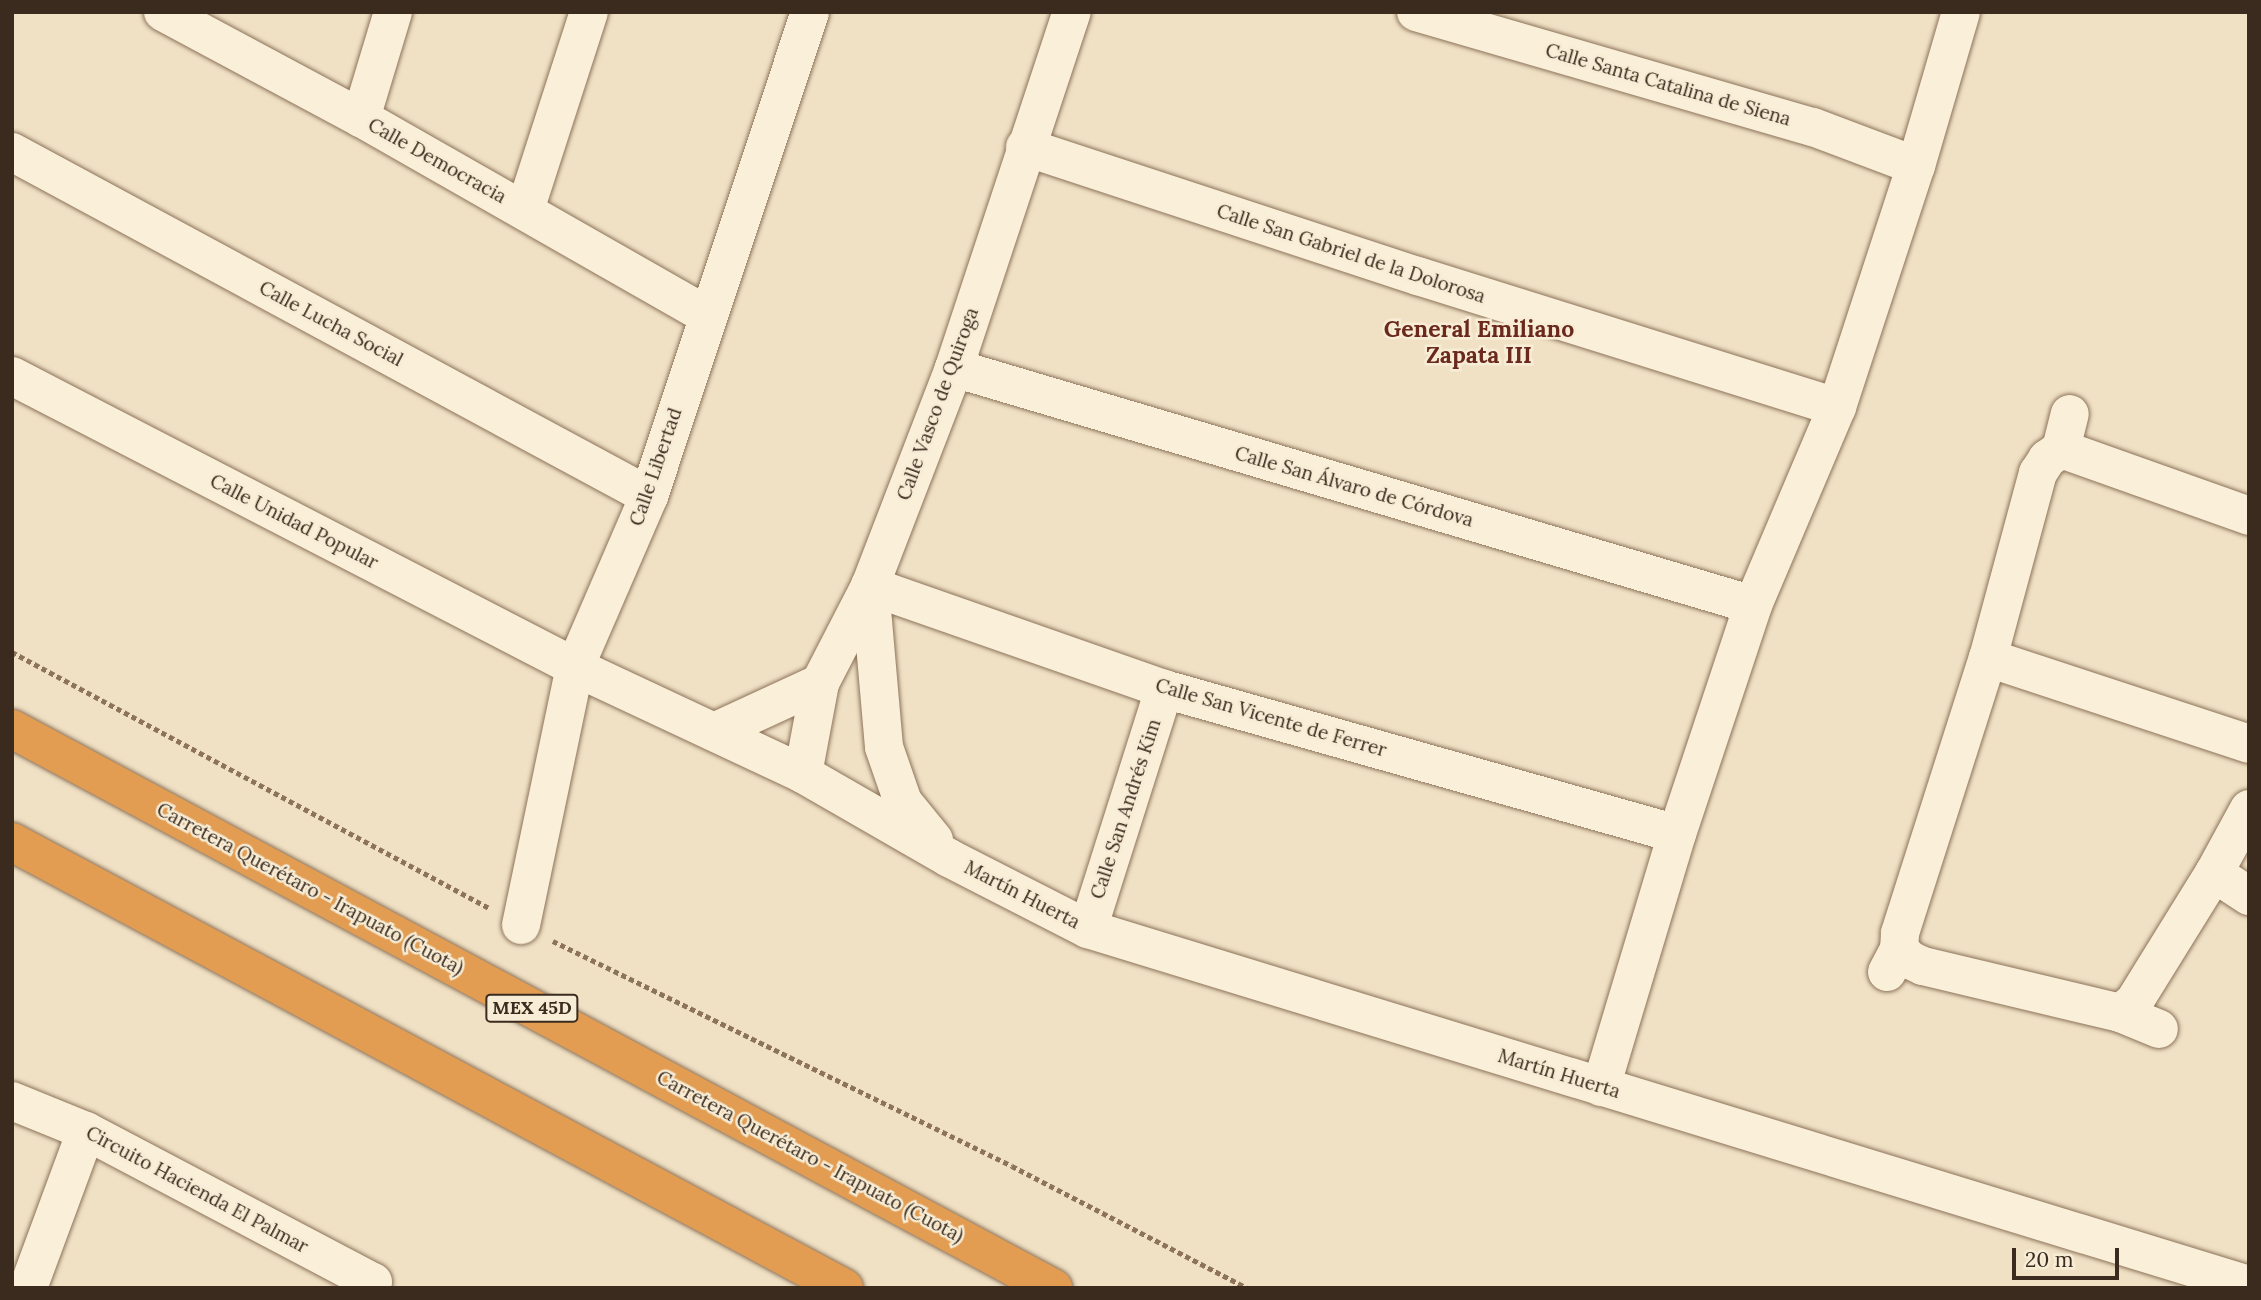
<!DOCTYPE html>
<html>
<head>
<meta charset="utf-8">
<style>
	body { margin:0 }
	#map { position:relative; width:2261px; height:1300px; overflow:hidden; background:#f0e1c5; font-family:Lora,serif }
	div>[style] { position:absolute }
	.path>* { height:4.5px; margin-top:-2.25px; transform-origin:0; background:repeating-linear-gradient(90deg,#8c735a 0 5px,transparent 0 8.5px) }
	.roads { filter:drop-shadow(0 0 2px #8c735a) drop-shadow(0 0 2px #8c735a) }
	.minor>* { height:38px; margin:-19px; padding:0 19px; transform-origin:19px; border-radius:19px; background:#faefd9 }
	.motorway>* { height:38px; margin:-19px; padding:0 19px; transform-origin:19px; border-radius:19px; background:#e29d53 }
	span { translate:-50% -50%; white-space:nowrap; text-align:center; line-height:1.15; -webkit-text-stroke:5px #f7ecd5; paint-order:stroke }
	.shield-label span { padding:2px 5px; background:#f7ecd5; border:2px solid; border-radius:5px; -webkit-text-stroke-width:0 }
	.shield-label { font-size:18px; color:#3b2b1e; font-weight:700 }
	.street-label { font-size:19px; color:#3b2b1e }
	.quarter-label { font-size:23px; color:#6a291c; font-weight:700 }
	.frame { position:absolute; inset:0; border:14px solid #3b2b1e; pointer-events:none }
	.scale { position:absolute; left:2012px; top:1248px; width:107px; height:32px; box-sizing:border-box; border:4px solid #3b2b1e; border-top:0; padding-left:9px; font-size:21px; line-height:24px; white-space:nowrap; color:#3b2b1e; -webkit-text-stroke:5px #f7ecd5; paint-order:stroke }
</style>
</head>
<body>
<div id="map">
	<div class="path">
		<i style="left:12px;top:652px;width:541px;rotate:28.22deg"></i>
		<i style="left:553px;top:941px;width:511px;rotate:26.11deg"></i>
		<i style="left:1012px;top:1166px;width:265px;rotate:27.4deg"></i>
	</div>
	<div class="roads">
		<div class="minor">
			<i style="left:163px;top:12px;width:225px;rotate:28.2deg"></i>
			<i style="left:361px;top:118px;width:398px;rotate:29.7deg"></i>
			<i style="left:1416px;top:12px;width:413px;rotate:16.2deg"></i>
			<i style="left:1813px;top:127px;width:110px;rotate:20.7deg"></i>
			<i style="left:361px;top:118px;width:111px;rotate:-73.2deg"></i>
			<i style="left:1025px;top:147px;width:414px;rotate:18.2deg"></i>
			<i style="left:1418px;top:276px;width:439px;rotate:17.4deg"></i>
			<i style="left:12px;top:152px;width:724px;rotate:28.37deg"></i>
			<i style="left:525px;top:210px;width:208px;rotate:-72.1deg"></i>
			<i style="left:954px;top:368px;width:833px;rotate:16.52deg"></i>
			<i style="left:12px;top:376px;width:634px;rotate:27.33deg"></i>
			<i style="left:575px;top:667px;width:252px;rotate:25.1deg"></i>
			<i style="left:803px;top:774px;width:168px;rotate:29.9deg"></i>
			<i style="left:949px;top:858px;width:156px;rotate:27.1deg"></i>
			<i style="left:1088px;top:929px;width:1214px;rotate:17.05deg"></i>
			<i style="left:2061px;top:449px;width:200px;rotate:19.6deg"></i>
			<i style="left:870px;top:586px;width:312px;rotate:19.3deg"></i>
			<i style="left:1164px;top:689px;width:533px;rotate:15.78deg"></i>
			<i style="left:1988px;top:658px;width:275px;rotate:18.2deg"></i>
			<i style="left:714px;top:732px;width:117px;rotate:-24.8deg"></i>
			<i style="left:803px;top:774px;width:93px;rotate:-79.4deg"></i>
			<i style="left:820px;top:683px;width:109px;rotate:-62.7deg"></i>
			<i style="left:934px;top:840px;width:49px;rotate:-129.2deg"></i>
			<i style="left:903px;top:802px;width:58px;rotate:-109.1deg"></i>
			<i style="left:884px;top:747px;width:162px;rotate:-95deg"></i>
			<i style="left:870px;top:586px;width:234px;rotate:-68.9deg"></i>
			<i style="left:954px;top:368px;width:375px;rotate:-71.7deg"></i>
			<i style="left:2214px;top:873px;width:42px;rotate:33.3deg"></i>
			<i style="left:521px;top:925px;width:264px;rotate:-78.2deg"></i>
			<i style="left:575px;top:667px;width:186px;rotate:-66.6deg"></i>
			<i style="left:649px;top:496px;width:510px;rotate:-71.6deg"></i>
			<i style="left:1088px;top:929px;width:252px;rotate:-72.4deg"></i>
			<i style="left:1899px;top:949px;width:16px;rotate:45deg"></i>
			<i style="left:1910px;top:960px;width:14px;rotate:25deg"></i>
			<i style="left:1923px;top:966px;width:203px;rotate:13.4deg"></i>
			<i style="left:2120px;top:1013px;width:42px;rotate:22.3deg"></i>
			<i style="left:1887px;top:972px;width:26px;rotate:-62deg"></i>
			<i style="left:1899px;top:949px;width:16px;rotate:-86deg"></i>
			<i style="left:1900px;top:933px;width:289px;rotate:-72.3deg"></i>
			<i style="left:1988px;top:658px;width:192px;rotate:-74.9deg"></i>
			<i style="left:2038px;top:473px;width:17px;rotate:-57deg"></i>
			<i style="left:2047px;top:459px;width:17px;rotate:-36deg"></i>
			<i style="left:2061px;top:449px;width:36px;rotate:-76deg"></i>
			<i style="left:2120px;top:1013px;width:18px;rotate:-38deg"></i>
			<i style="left:2134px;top:1002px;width:152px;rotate:-58.2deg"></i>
			<i style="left:2214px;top:873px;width:73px;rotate:-61.3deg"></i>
			<i style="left:1601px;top:1087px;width:264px;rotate:-73.3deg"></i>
			<i style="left:1677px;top:834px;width:241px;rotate:-71.6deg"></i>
			<i style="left:1753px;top:605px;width:215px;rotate:-67deg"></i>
			<i style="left:1837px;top:407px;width:254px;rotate:-71.9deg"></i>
			<i style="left:1916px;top:166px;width:160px;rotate:-73.7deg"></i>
			<i style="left:12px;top:1101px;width:80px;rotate:22.1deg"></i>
			<i style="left:86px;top:1131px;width:324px;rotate:27.8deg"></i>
			<i style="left:373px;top:1282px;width:6px;rotate:108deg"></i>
			<i style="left:28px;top:1288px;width:167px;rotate:-69.7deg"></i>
		</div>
		<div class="motorway">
			<i style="left:12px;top:729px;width:1182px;rotate:28.24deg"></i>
			<i style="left:12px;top:842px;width:944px;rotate:28.19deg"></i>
		</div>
	</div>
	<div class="shield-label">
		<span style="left:532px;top:1008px">MEX 45D</span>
	</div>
	<div class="street-label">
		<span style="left:1668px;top:85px;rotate:16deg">Calle Santa Catalina de Siena</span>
		<span style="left:437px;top:161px;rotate:29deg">Calle Democracia</span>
		<span style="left:1351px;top:254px;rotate:18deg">Calle San Gabriel de la Dolorosa</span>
		<span style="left:331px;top:324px;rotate:28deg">Calle Lucha Social</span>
		<span style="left:938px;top:404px;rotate:-70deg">Calle Vasco de Quiroga</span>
		<span style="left:656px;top:467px;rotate:-71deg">Calle Libertad</span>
		<span style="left:1354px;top:487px;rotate:16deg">Calle San Álvaro de Córdova</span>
		<span style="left:294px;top:522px;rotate:27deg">Calle Unidad Popular</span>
		<span style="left:1271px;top:718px;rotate:16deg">Calle San Vicente de Ferrer</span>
		<span style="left:1126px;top:809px;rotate:-72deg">Calle San Andrés Kim</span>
		<span style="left:310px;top:889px;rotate:28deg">Carretera Querétaro - Irapuato (Cuota)</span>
		<span style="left:1022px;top:895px;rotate:27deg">Martín Huerta</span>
		<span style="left:1559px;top:1074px;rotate:17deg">Martín Huerta</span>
		<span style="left:810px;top:1157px;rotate:28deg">Carretera Querétaro - Irapuato (Cuota)</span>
		<span style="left:197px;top:1190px;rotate:28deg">Circuito Hacienda El Palmar</span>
	</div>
	<div class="quarter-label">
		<span style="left:1479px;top:342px">General Emiliano<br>Zapata III</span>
	</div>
	<div class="frame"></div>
	<div class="scale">20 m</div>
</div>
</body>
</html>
